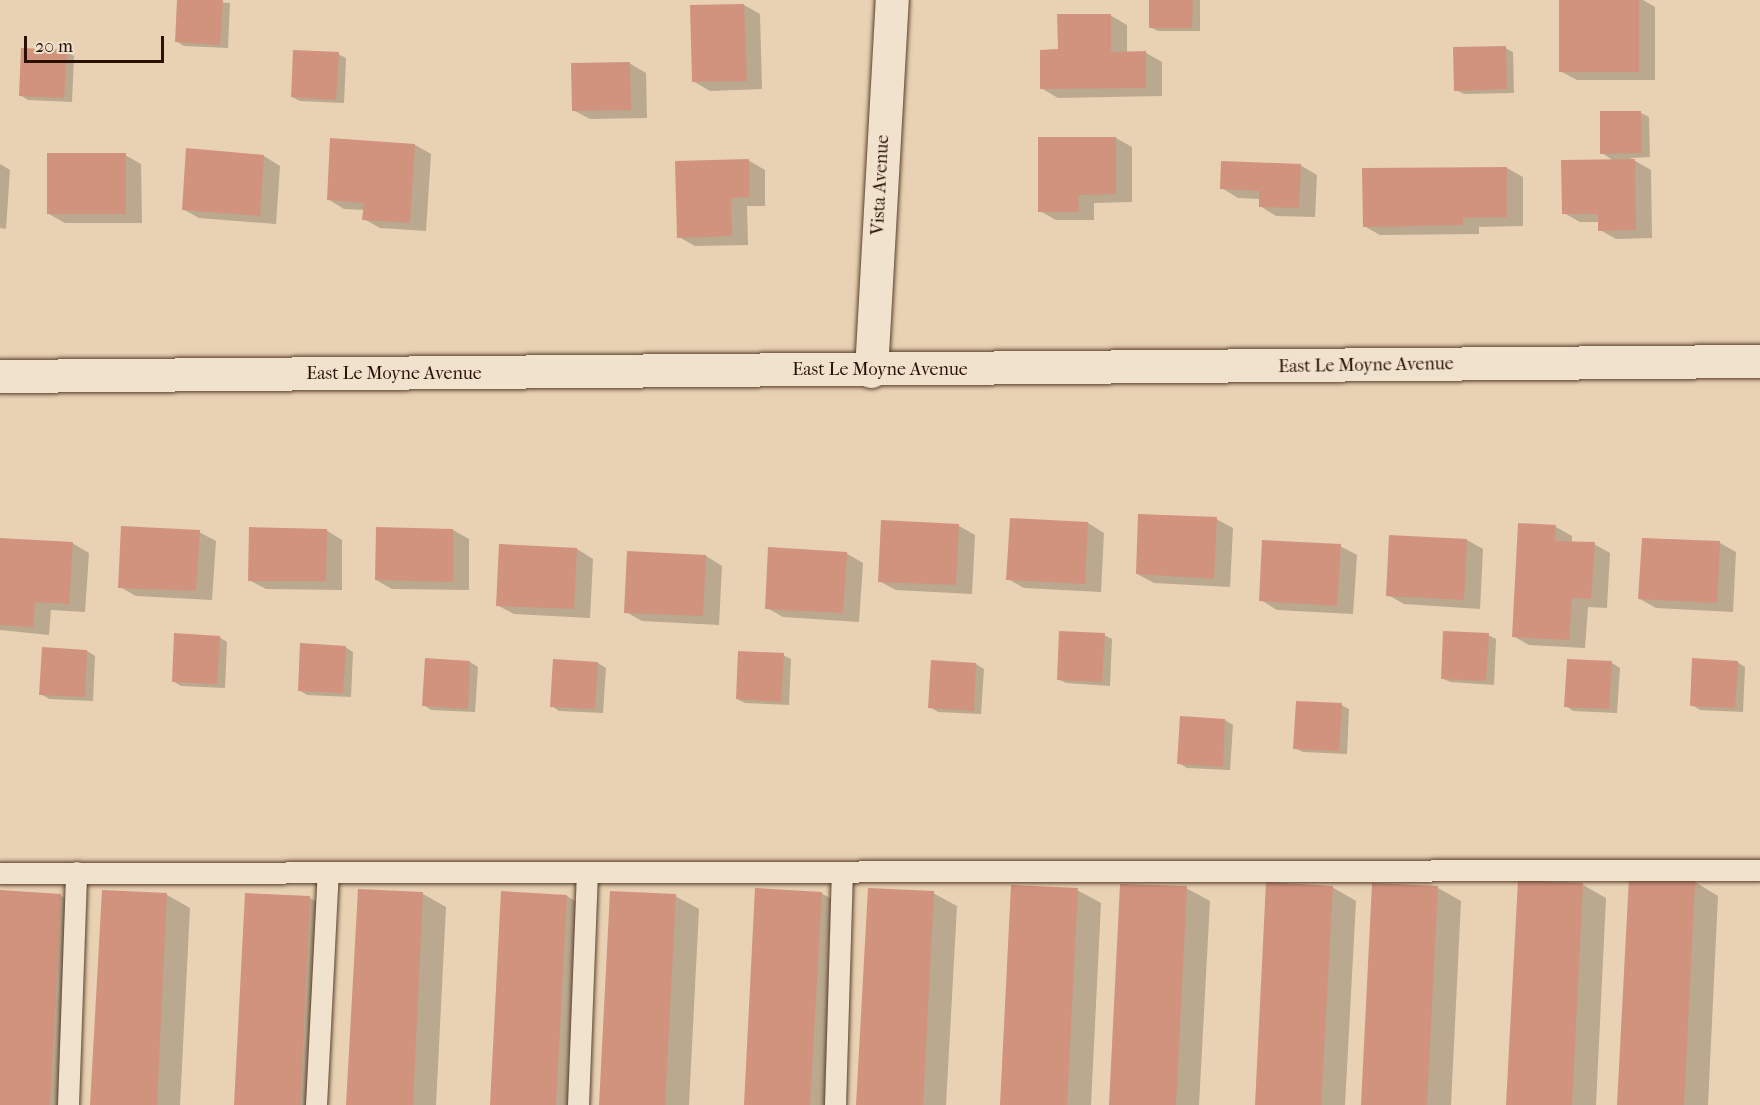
<!DOCTYPE html>
<html>
<head>
<meta charset="utf-8">
<style>
	body { margin:0 }
	#map { position:relative; width:1760px; height:1105px; overflow:hidden; background:#e9d2b3; font-family:"IM FELL French Canon",serif }
	div>[style] { position:absolute }
	.shadow>* { inset:0; background:#0003 }
	.building>* { inset:0; background:#d1937e }
	.roads { filter:drop-shadow(0 0 2px #59402d) drop-shadow(0 0 2px #59402d) }
	.service>* { height:21px; margin:-10.5px; padding:0 10.5px; transform-origin:10.5px; border-radius:10.5px; background:#f1e2ce }
	.minor>* { height:33px; margin:-16.5px; padding:0 16.5px; transform-origin:16.5px; border-radius:16.5px; background:#f1e2ce }
	span { translate:-50% -50%; white-space:nowrap; text-align:center; line-height:1.15; -webkit-text-stroke:4.5px #f1e2ce; paint-order:stroke }
	.street-label { font-size:18px; color:#291000 }
	.scale { position:absolute; left:24px; top:36px; width:140px; height:27px; box-sizing:border-box; border:3px solid #291000; border-top:0; padding-left:8px; font-size:18px; line-height:21px; white-space:nowrap; color:#291000; -webkit-text-stroke:4px #f1e2ce; paint-order:stroke }
</style>
</head>
<body>
<div id="map">
	<div class="shadow">
		<i style="clip-path:polygon(179px 0,230px 3px,228px 48px,184px 46px,176px 41px)"></i>
		<i style="clip-path:polygon(1150px 0,1200px 0,1200px 31px,1158px 31px,1150px 27px)"></i>
		<i style="clip-path:polygon(1561px 0,1643px 0,1655px 7px,1655px 80px,1577px 80px,1560px 71px)"></i>
		<i style="clip-path:polygon(744px 5px,760px 14px,762px 89px,710px 91px,693px 81px)"></i>
		<i style="clip-path:polygon(1110px 15px,1127px 25px,1127px 53px,1146px 53px,1162px 62px,1162px 96px,1058px 98px,1041px 88px,1059px 51px)"></i>
		<i style="clip-path:polygon(1505px 48px,1513px 52px,1514px 93px,1464px 94px,1456px 90px)"></i>
		<i style="clip-path:polygon(66px 52px,74px 56px,72px 102px,28px 100px,20px 95px)"></i>
		<i style="clip-path:polygon(338px 54px,346px 58px,344px 103px,300px 101px,292px 97px)"></i>
		<i style="clip-path:polygon(629px 63px,646px 73px,647px 118px,590px 119px,573px 110px)"></i>
		<i style="clip-path:polygon(1641px 113px,1649px 117px,1650px 157px,1630px 158px,1651px 170px,1652px 238px,1616px 239px,1600px 230px,1600px 222px,1580px 222px,1564px 213px,1614px 161px,1602px 153px)"></i>
		<i style="clip-path:polygon(1116px 138px,1132px 147px,1132px 202px,1094px 203px,1094px 220px,1056px 220px,1040px 211px)"></i>
		<i style="clip-path:polygon(415px 145px,431px 154px,426px 231px,380px 228px,364px 219px,365px 210px,344px 209px,328px 199px)"></i>
		<i style="clip-path:polygon(188px 150px,264px 156px,280px 166px,276px 224px,199px 218px,183px 209px)"></i>
		<i style="clip-path:polygon(125px 155px,141px 164px,142px 223px,65px 223px,49px 214px)"></i>
		<i style="clip-path:polygon(748px 160px,765px 170px,765px 206px,747px 206px,748px 245px,695px 246px,679px 237px)"></i>
		<i style="clip-path:polygon(0 164px,10px 170px,6px 229px,0 228px)"></i>
		<i style="clip-path:polygon(1300px 165px,1317px 175px,1315px 217px,1276px 216px,1260px 206px,1260px 199px,1238px 198px,1222px 188px)"></i>
		<i style="clip-path:polygon(1507px 168px,1523px 177px,1523px 226px,1479px 227px,1479px 234px,1380px 235px,1364px 226px)"></i>
		<i style="clip-path:polygon(1216px 519px,1233px 528px,1230px 587px,1154px 583px,1137px 574px)"></i>
		<i style="clip-path:polygon(1088px 523px,1104px 533px,1101px 592px,1024px 588px,1008px 579px)"></i>
		<i style="clip-path:polygon(959px 526px,975px 535px,972px 594px,896px 590px,879px 581px)"></i>
		<i style="clip-path:polygon(1556px 527px,1572px 536px,1572px 543px,1594px 544px,1610px 553px,1607px 608px,1588px 607px,1585px 648px,1529px 645px,1513px 636px)"></i>
		<i style="clip-path:polygon(326px 530px,342px 540px,342px 590px,266px 589px,249px 580px)"></i>
		<i style="clip-path:polygon(453px 530px,469px 539px,469px 590px,392px 589px,376px 580px)"></i>
		<i style="clip-path:polygon(199px 532px,216px 541px,212px 600px,136px 596px,120px 587px)"></i>
		<i style="clip-path:polygon(0 539px,72px 543px,89px 553px,85px 612px,51px 610px,49px 635px,0 630px)"></i>
		<i style="clip-path:polygon(1467px 540px,1483px 549px,1480px 609px,1404px 604px,1388px 595px)"></i>
		<i style="clip-path:polygon(1720px 543px,1736px 552px,1733px 612px,1656px 608px,1640px 599px)"></i>
		<i style="clip-path:polygon(1340px 546px,1357px 555px,1353px 614px,1277px 610px,1261px 600px)"></i>
		<i style="clip-path:polygon(577px 549px,593px 559px,590px 618px,514px 614px,497px 605px)"></i>
		<i style="clip-path:polygon(846px 553px,863px 563px,859px 622px,783px 617px,767px 608px)"></i>
		<i style="clip-path:polygon(706px 556px,722px 566px,719px 625px,642px 621px,626px 612px)"></i>
		<i style="clip-path:polygon(1104px 635px,1112px 639px,1110px 686px,1066px 683px,1058px 679px)"></i>
		<i style="clip-path:polygon(1488px 635px,1496px 639px,1494px 685px,1450px 682px,1442px 678px)"></i>
		<i style="clip-path:polygon(219px 637px,227px 642px,225px 688px,181px 686px,173px 681px)"></i>
		<i style="clip-path:polygon(345px 647px,353px 652px,351px 697px,307px 695px,299px 690px)"></i>
		<i style="clip-path:polygon(43px 649px,87px 651px,95px 656px,93px 701px,49px 699px,41px 694px)"></i>
		<i style="clip-path:polygon(783px 655px,791px 659px,789px 705px,745px 703px,737px 699px)"></i>
		<i style="clip-path:polygon(470px 662px,478px 667px,475px 712px,431px 710px,424px 705px)"></i>
		<i style="clip-path:polygon(1737px 662px,1745px 667px,1743px 712px,1700px 710px,1692px 705px)"></i>
		<i style="clip-path:polygon(598px 663px,606px 668px,603px 713px,559px 711px,552px 706px)"></i>
		<i style="clip-path:polygon(1612px 663px,1620px 668px,1617px 713px,1573px 711px,1566px 706px)"></i>
		<i style="clip-path:polygon(976px 664px,984px 669px,981px 714px,938px 712px,930px 707px)"></i>
		<i style="clip-path:polygon(1341px 705px,1349px 709px,1347px 754px,1303px 752px,1295px 748px)"></i>
		<i style="clip-path:polygon(1225px 720px,1233px 725px,1230px 770px,1187px 768px,1179px 763px)"></i>
		<i style="clip-path:polygon(1519px 881px,1583px 885px,1606px 898px,1596px 1105px,1507px 1105px)"></i>
		<i style="clip-path:polygon(1695px 882px,1718px 896px,1708px 1105px,1619px 1105px)"></i>
		<i style="clip-path:polygon(1332px 887px,1356px 901px,1345px 1105px,1257px 1105px)"></i>
		<i style="clip-path:polygon(1186px 888px,1210px 901px,1199px 1105px,1111px 1105px)"></i>
		<i style="clip-path:polygon(1438px 888px,1461px 901px,1451px 1105px,1362px 1105px)"></i>
		<i style="clip-path:polygon(359px 890px,423px 894px,446px 907px,436px 1105px,348px 1105px)"></i>
		<i style="clip-path:polygon(1077px 890px,1101px 903px,1091px 1105px,1002px 1105px)"></i>
		<i style="clip-path:polygon(103px 891px,167px 895px,190px 908px,180px 1105px,92px 1105px)"></i>
		<i style="clip-path:polygon(0 892px,60px 895px,84px 909px,74px 1105px,0 1105px)"></i>
		<i style="clip-path:polygon(503px 893px,567px 896px,590px 910px,580px 1105px,491px 1105px)"></i>
		<i style="clip-path:polygon(821px 893px,845px 907px,834px 1105px,746px 1105px)"></i>
		<i style="clip-path:polygon(933px 893px,957px 906px,946px 1105px,858px 1105px)"></i>
		<i style="clip-path:polygon(675px 896px,699px 909px,689px 1105px,601px 1105px)"></i>
		<i style="clip-path:polygon(310px 898px,333px 912px,324px 1105px,235px 1105px)"></i>
	</div>
	<div class="building">
		<i style="clip-path:polygon(177px 0,223px 0,220px 45px,175px 42px)"></i>
		<i style="clip-path:polygon(1149px 0,1193px 0,1192px 28px,1149px 28px)"></i>
		<i style="clip-path:polygon(1559px 0,1639px 0,1639px 72px,1559px 72px)"></i>
		<i style="clip-path:polygon(744px 4px,747px 81px,692px 82px,690px 5px)"></i>
		<i style="clip-path:polygon(1057px 14px,1111px 14px,1111px 52px,1146px 51px,1146px 88px,1040px 89px,1040px 50px,1058px 49px)"></i>
		<i style="clip-path:polygon(1506px 46px,1507px 89px,1454px 91px,1453px 47px)"></i>
		<i style="clip-path:polygon(21px 48px,67px 50px,64px 98px,19px 96px)"></i>
		<i style="clip-path:polygon(293px 50px,339px 52px,336px 100px,291px 97px)"></i>
		<i style="clip-path:polygon(630px 62px,631px 110px,572px 111px,571px 63px)"></i>
		<i style="clip-path:polygon(1600px 111px,1641px 111px,1642px 153px,1600px 154px)"></i>
		<i style="clip-path:polygon(1038px 137px,1116px 137px,1116px 194px,1078px 195px,1079px 212px,1038px 212px)"></i>
		<i style="clip-path:polygon(330px 138px,415px 144px,410px 223px,362px 220px,364px 203px,327px 200px)"></i>
		<i style="clip-path:polygon(186px 148px,264px 155px,260px 216px,182px 210px)"></i>
		<i style="clip-path:polygon(47px 153px,126px 153px,126px 214px,47px 214px)"></i>
		<i style="clip-path:polygon(749px 159px,749px 197px,731px 198px,732px 236px,677px 238px,675px 161px)"></i>
		<i style="clip-path:polygon(1635px 159px,1636px 230px,1598px 231px,1598px 214px,1562px 214px,1561px 160px)"></i>
		<i style="clip-path:polygon(1221px 161px,1301px 164px,1299px 208px,1259px 207px,1259px 191px,1220px 189px)"></i>
		<i style="clip-path:polygon(1507px 167px,1507px 217px,1463px 218px,1463px 225px,1363px 227px,1362px 168px)"></i>
		<i style="clip-path:polygon(1138px 514px,1217px 517px,1214px 579px,1136px 574px)"></i>
		<i style="clip-path:polygon(1010px 518px,1088px 522px,1085px 584px,1006px 580px)"></i>
		<i style="clip-path:polygon(881px 520px,959px 524px,956px 585px,878px 582px)"></i>
		<i style="clip-path:polygon(1518px 523px,1556px 525px,1555px 541px,1595px 542px,1591px 599px,1572px 598px,1569px 640px,1512px 637px)"></i>
		<i style="clip-path:polygon(121px 526px,200px 530px,196px 591px,118px 588px)"></i>
		<i style="clip-path:polygon(249px 527px,327px 529px,326px 581px,248px 581px)"></i>
		<i style="clip-path:polygon(376px 527px,453px 529px,453px 582px,375px 580px)"></i>
		<i style="clip-path:polygon(1389px 535px,1467px 539px,1464px 600px,1386px 596px)"></i>
		<i style="clip-path:polygon(0 538px,73px 542px,69px 604px,35px 602px,33px 627px,0 625px)"></i>
		<i style="clip-path:polygon(1642px 538px,1720px 541px,1717px 603px,1638px 599px)"></i>
		<i style="clip-path:polygon(1262px 540px,1341px 544px,1337px 606px,1259px 601px)"></i>
		<i style="clip-path:polygon(499px 544px,577px 548px,574px 609px,496px 606px)"></i>
		<i style="clip-path:polygon(768px 547px,847px 552px,843px 613px,765px 609px)"></i>
		<i style="clip-path:polygon(627px 551px,706px 555px,703px 616px,624px 613px)"></i>
		<i style="clip-path:polygon(1059px 631px,1105px 633px,1102px 682px,1057px 680px)"></i>
		<i style="clip-path:polygon(1443px 631px,1489px 633px,1486px 681px,1441px 679px)"></i>
		<i style="clip-path:polygon(174px 633px,220px 636px,217px 684px,172px 682px)"></i>
		<i style="clip-path:polygon(300px 643px,346px 646px,343px 693px,298px 691px)"></i>
		<i style="clip-path:polygon(42px 647px,87px 650px,85px 697px,39px 695px)"></i>
		<i style="clip-path:polygon(738px 651px,784px 653px,781px 702px,736px 699px)"></i>
		<i style="clip-path:polygon(425px 658px,470px 661px,468px 709px,422px 706px)"></i>
		<i style="clip-path:polygon(1692px 658px,1738px 661px,1735px 708px,1690px 706px)"></i>
		<i style="clip-path:polygon(553px 659px,598px 662px,595px 709px,550px 707px)"></i>
		<i style="clip-path:polygon(1567px 659px,1612px 661px,1609px 709px,1564px 707px)"></i>
		<i style="clip-path:polygon(931px 660px,976px 663px,974px 711px,928px 708px)"></i>
		<i style="clip-path:polygon(1296px 701px,1342px 703px,1339px 751px,1293px 749px)"></i>
		<i style="clip-path:polygon(1180px 716px,1225px 719px,1223px 767px,1177px 764px)"></i>
		<i style="clip-path:polygon(1629px 877px,1695px 881px,1684px 1105px,1617px 1105px)"></i>
		<i style="clip-path:polygon(1518px 880px,1583px 883px,1572px 1105px,1506px 1105px)"></i>
		<i style="clip-path:polygon(1266px 882px,1333px 886px,1321px 1105px,1255px 1105px)"></i>
		<i style="clip-path:polygon(1372px 883px,1438px 886px,1427px 1105px,1361px 1105px)"></i>
		<i style="clip-path:polygon(1120px 884px,1187px 886px,1176px 1105px,1109px 1105px)"></i>
		<i style="clip-path:polygon(1011px 885px,1078px 888px,1067px 1105px,1000px 1105px)"></i>
		<i style="clip-path:polygon(755px 888px,822px 892px,810px 1105px,744px 1105px)"></i>
		<i style="clip-path:polygon(868px 888px,934px 891px,923px 1105px,856px 1105px)"></i>
		<i style="clip-path:polygon(358px 889px,423px 892px,413px 1105px,346px 1105px)"></i>
		<i style="clip-path:polygon(0 890px,61px 894px,50px 1105px,0 1105px)"></i>
		<i style="clip-path:polygon(102px 890px,167px 893px,157px 1105px,90px 1105px)"></i>
		<i style="clip-path:polygon(501px 891px,567px 895px,556px 1105px,490px 1105px)"></i>
		<i style="clip-path:polygon(610px 891px,676px 894px,665px 1105px,599px 1105px)"></i>
		<i style="clip-path:polygon(245px 893px,310px 896px,300px 1105px,234px 1105px)"></i>
	</div>
	<div class="roads">
		<div class="service">
			<i style="left:0;top:873px;width:1760px;rotate:-0.1deg"></i>
			<i style="left:68px;top:1105px;width:233px;rotate:-88deg"></i>
			<i style="left:316px;top:1105px;width:233px;rotate:-87.1deg"></i>
			<i style="left:578px;top:1105px;width:232px;rotate:-87.8deg"></i>
			<i style="left:835px;top:1105px;width:233px;rotate:-88.3deg"></i>
		</div>
		<div class="minor">
			<i style="left:871px;top:371px;width:372px;rotate:-86.8deg"></i>
			<i style="left:0;top:376px;width:1760px;rotate:-0.49deg"></i>
		</div>
	</div>
	<div class="street-label">
		<span style="left:881px;top:185px;rotate:-87deg">Vista Avenue</span>
		<span style="left:1366px;top:366px;rotate:-1deg">East Le Moyne Avenue</span>
		<span style="left:880px;top:370px">East Le Moyne Avenue</span>
		<span style="left:394px;top:374px">East Le Moyne Avenue</span>
	</div>
	<div class="scale">20 m</div>
</div>
</body>
</html>
